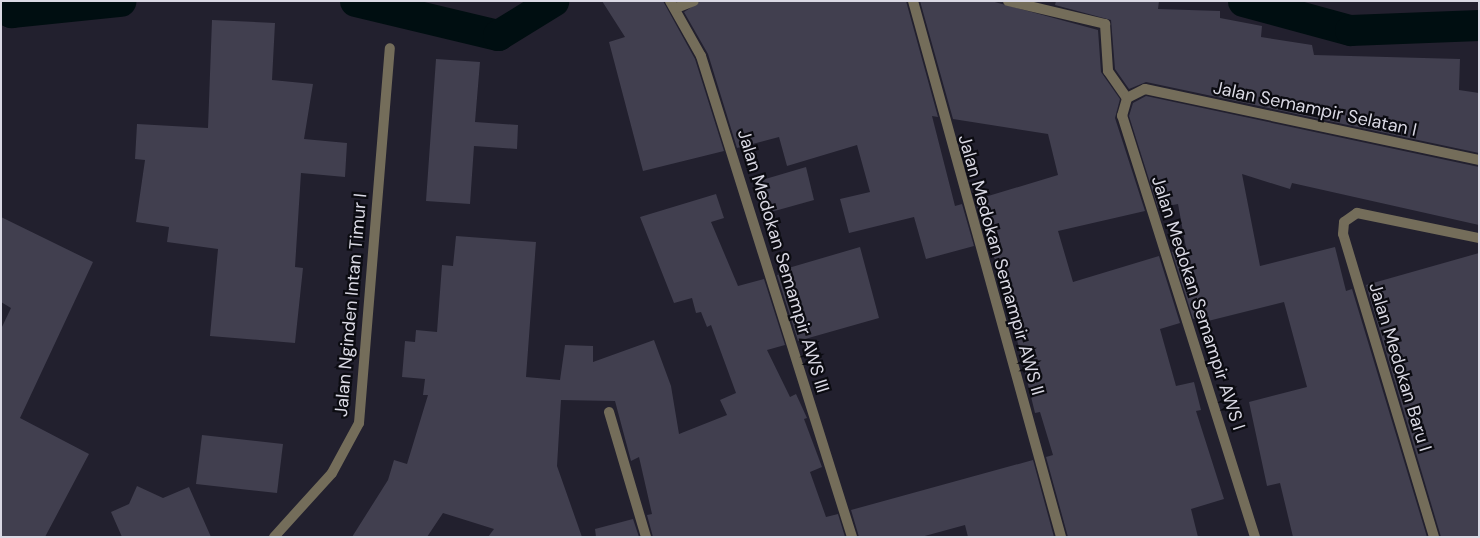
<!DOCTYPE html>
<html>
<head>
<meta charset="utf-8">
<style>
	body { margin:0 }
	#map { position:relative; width:1480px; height:538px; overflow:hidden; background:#22202e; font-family:"DM Sans",sans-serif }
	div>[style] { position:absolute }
	.canal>* { height:31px; margin:-15.5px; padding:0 15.5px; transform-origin:15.5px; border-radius:15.5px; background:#000e11 }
	.building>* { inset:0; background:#413f4f }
	.minor>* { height:10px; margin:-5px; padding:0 5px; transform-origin:5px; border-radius:5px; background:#746d5a }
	span { translate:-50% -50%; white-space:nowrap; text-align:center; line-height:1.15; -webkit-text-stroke:4.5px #0b0b11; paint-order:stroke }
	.street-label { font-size:18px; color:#dad9e4 }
	.frame { position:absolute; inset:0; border:2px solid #dad9e4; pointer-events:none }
</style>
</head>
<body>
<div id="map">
	<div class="canal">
		<i style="left:355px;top:1px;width:147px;rotate:13.4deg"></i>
		<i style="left:498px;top:35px;width:65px;rotate:-31.7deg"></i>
		<i style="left:1243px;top:1px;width:111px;rotate:15.2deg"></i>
		<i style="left:1350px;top:30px;width:129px;rotate:-2.2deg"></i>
		<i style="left:1px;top:8px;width:11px;rotate:22deg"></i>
		<i style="left:11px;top:12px;width:110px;rotate:-5.8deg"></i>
	</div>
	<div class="building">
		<i style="clip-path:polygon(602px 1px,663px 1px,695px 59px,724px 151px,643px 171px,609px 42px,625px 37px)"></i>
		<i style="clip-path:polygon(701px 1px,906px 1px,938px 117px,932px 116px,955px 206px,962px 204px,974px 246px,926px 259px,914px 217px,849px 233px,840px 199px,870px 192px,857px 145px,787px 166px,779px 137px,737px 148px,708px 54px,684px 12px)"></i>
		<i style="clip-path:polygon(920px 1px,991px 1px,1098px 30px,1101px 72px,1120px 99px,1115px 118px,1145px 211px,1058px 231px,1073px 282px,1159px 256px,1180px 323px,1160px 329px,1176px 386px,1194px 382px,1201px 410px,1196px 411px,1224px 499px,1191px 509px,1198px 537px,1068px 537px,1046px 457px,1053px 455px,1040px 412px,1035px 413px,1004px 287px,975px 200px,1058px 175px,1048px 134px,953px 119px)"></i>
		<i style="clip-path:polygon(1056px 1px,1159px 1px,1158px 9px,1220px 11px,1220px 18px,1262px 26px,1261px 37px,1312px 45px,1314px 55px,1460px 59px,1459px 90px,1479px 93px,1479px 153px,1146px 82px,1129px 89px,1115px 69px,1111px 20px,1055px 5px)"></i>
		<i style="clip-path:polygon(212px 20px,275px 23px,272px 80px,313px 84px,304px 139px,347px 143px,345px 177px,301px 173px,295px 267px,303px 268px,295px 343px,210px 336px,218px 249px,167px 242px,169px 227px,136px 222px,145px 160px,135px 159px,137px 124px,208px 128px)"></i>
		<i style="clip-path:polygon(436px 59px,480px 62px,475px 122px,518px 125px,517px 149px,474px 146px,470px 204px,426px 201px)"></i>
		<i style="clip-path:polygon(1146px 96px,1479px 167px,1479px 225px,1292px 183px,1290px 189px,1242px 174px,1260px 266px,1335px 247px,1346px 291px,1352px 289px,1427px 537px,1293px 537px,1280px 483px,1267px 486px,1249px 402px,1307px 387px,1284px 302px,1208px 321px,1207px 315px,1193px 319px,1172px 252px,1186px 248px,1178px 204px,1158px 208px,1129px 116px,1133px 103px)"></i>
		<i style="clip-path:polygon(806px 167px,814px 200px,771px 212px,762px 180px)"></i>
		<i style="clip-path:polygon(716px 194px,724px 218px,711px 222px,738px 286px,764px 279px,785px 345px,767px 350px,790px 397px,796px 394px,807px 418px,804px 419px,822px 467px,810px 472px,826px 517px,838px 514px,845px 537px,653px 537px,647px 515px,652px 514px,639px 457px,631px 461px,615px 401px,561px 400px,557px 466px,582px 537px,488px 537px,494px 529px,443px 513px,427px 537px,352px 537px,388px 480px,394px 460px,407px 464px,428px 395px,423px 395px,425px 379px,402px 377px,405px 341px,415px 342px,416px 330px,437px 332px,442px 265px,453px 266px,456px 236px,536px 242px,526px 377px,560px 380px,565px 345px,593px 346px,593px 362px,654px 340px,671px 386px,679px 434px,727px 415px,720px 400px,736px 393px,711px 325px,707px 327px,701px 312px,696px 313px,692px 298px,674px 303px,640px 217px)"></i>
		<i style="clip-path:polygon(1px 217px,93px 262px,20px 418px,89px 454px,45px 537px,1px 537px,1px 329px,11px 308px,1px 302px)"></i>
		<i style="clip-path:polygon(860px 247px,879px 318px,798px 341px,777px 275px,786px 273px,785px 269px)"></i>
		<i style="clip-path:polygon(1479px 253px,1479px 537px,1441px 537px,1366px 285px)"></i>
		<i style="clip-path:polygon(202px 435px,283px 444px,277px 493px,196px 484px)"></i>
		<i style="clip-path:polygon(1033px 460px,1054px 537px,968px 537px,965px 525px,921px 537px,859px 537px,851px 510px)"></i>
		<i style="clip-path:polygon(137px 486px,163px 498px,189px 487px,211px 537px,122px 537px,111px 512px,129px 504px)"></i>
		<i style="clip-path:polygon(633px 519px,639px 537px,596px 537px,595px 529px)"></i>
	</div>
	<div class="minor">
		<i style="left:670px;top:1px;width:63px;rotate:60.6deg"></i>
		<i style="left:701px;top:56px;width:504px;rotate:72.57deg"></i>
		<i style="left:913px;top:1px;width:556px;rotate:74.56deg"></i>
		<i style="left:1008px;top:1px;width:100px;rotate:13.3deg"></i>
		<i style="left:1105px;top:24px;width:47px;rotate:86.3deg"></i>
		<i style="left:1108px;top:71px;width:33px;rotate:55deg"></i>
		<i style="left:676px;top:8px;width:19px;rotate:-21deg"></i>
		<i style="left:609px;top:412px;width:130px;rotate:73.5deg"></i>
		<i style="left:274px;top:537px;width:86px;rotate:-47.8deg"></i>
		<i style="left:332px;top:473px;width:57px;rotate:-61.6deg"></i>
		<i style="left:359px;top:423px;width:376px;rotate:-85.3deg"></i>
		<i style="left:1255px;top:537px;width:442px;rotate:-107.5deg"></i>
		<i style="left:1122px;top:116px;width:19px;rotate:-74deg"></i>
		<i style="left:1127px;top:98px;width:20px;rotate:-27deg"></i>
		<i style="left:1145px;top:89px;width:341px;rotate:12deg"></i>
		<i style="left:1434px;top:537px;width:316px;rotate:-106.7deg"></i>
		<i style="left:1343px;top:234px;width:12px;rotate:-85deg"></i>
		<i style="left:1344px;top:222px;width:16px;rotate:-35deg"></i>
		<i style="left:1357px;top:213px;width:125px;rotate:11.6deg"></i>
	</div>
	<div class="street-label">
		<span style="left:1315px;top:109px;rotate:12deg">Jalan Semampir Selatan I</span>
		<span style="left:783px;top:261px;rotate:73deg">Jalan Medokan Semampir AWS III</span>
		<span style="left:1001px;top:265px;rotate:74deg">Jalan Medokan Semampir AWS II</span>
		<span style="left:1198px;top:303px;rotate:72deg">Jalan Medokan Semampir AWS I</span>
		<span style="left:351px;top:305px;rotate:-85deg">Jalan Nginden Intan Timur I</span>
		<span style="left:1400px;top:367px;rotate:73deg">Jalan Medokan Baru I</span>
	</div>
	<div class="frame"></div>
</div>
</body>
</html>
